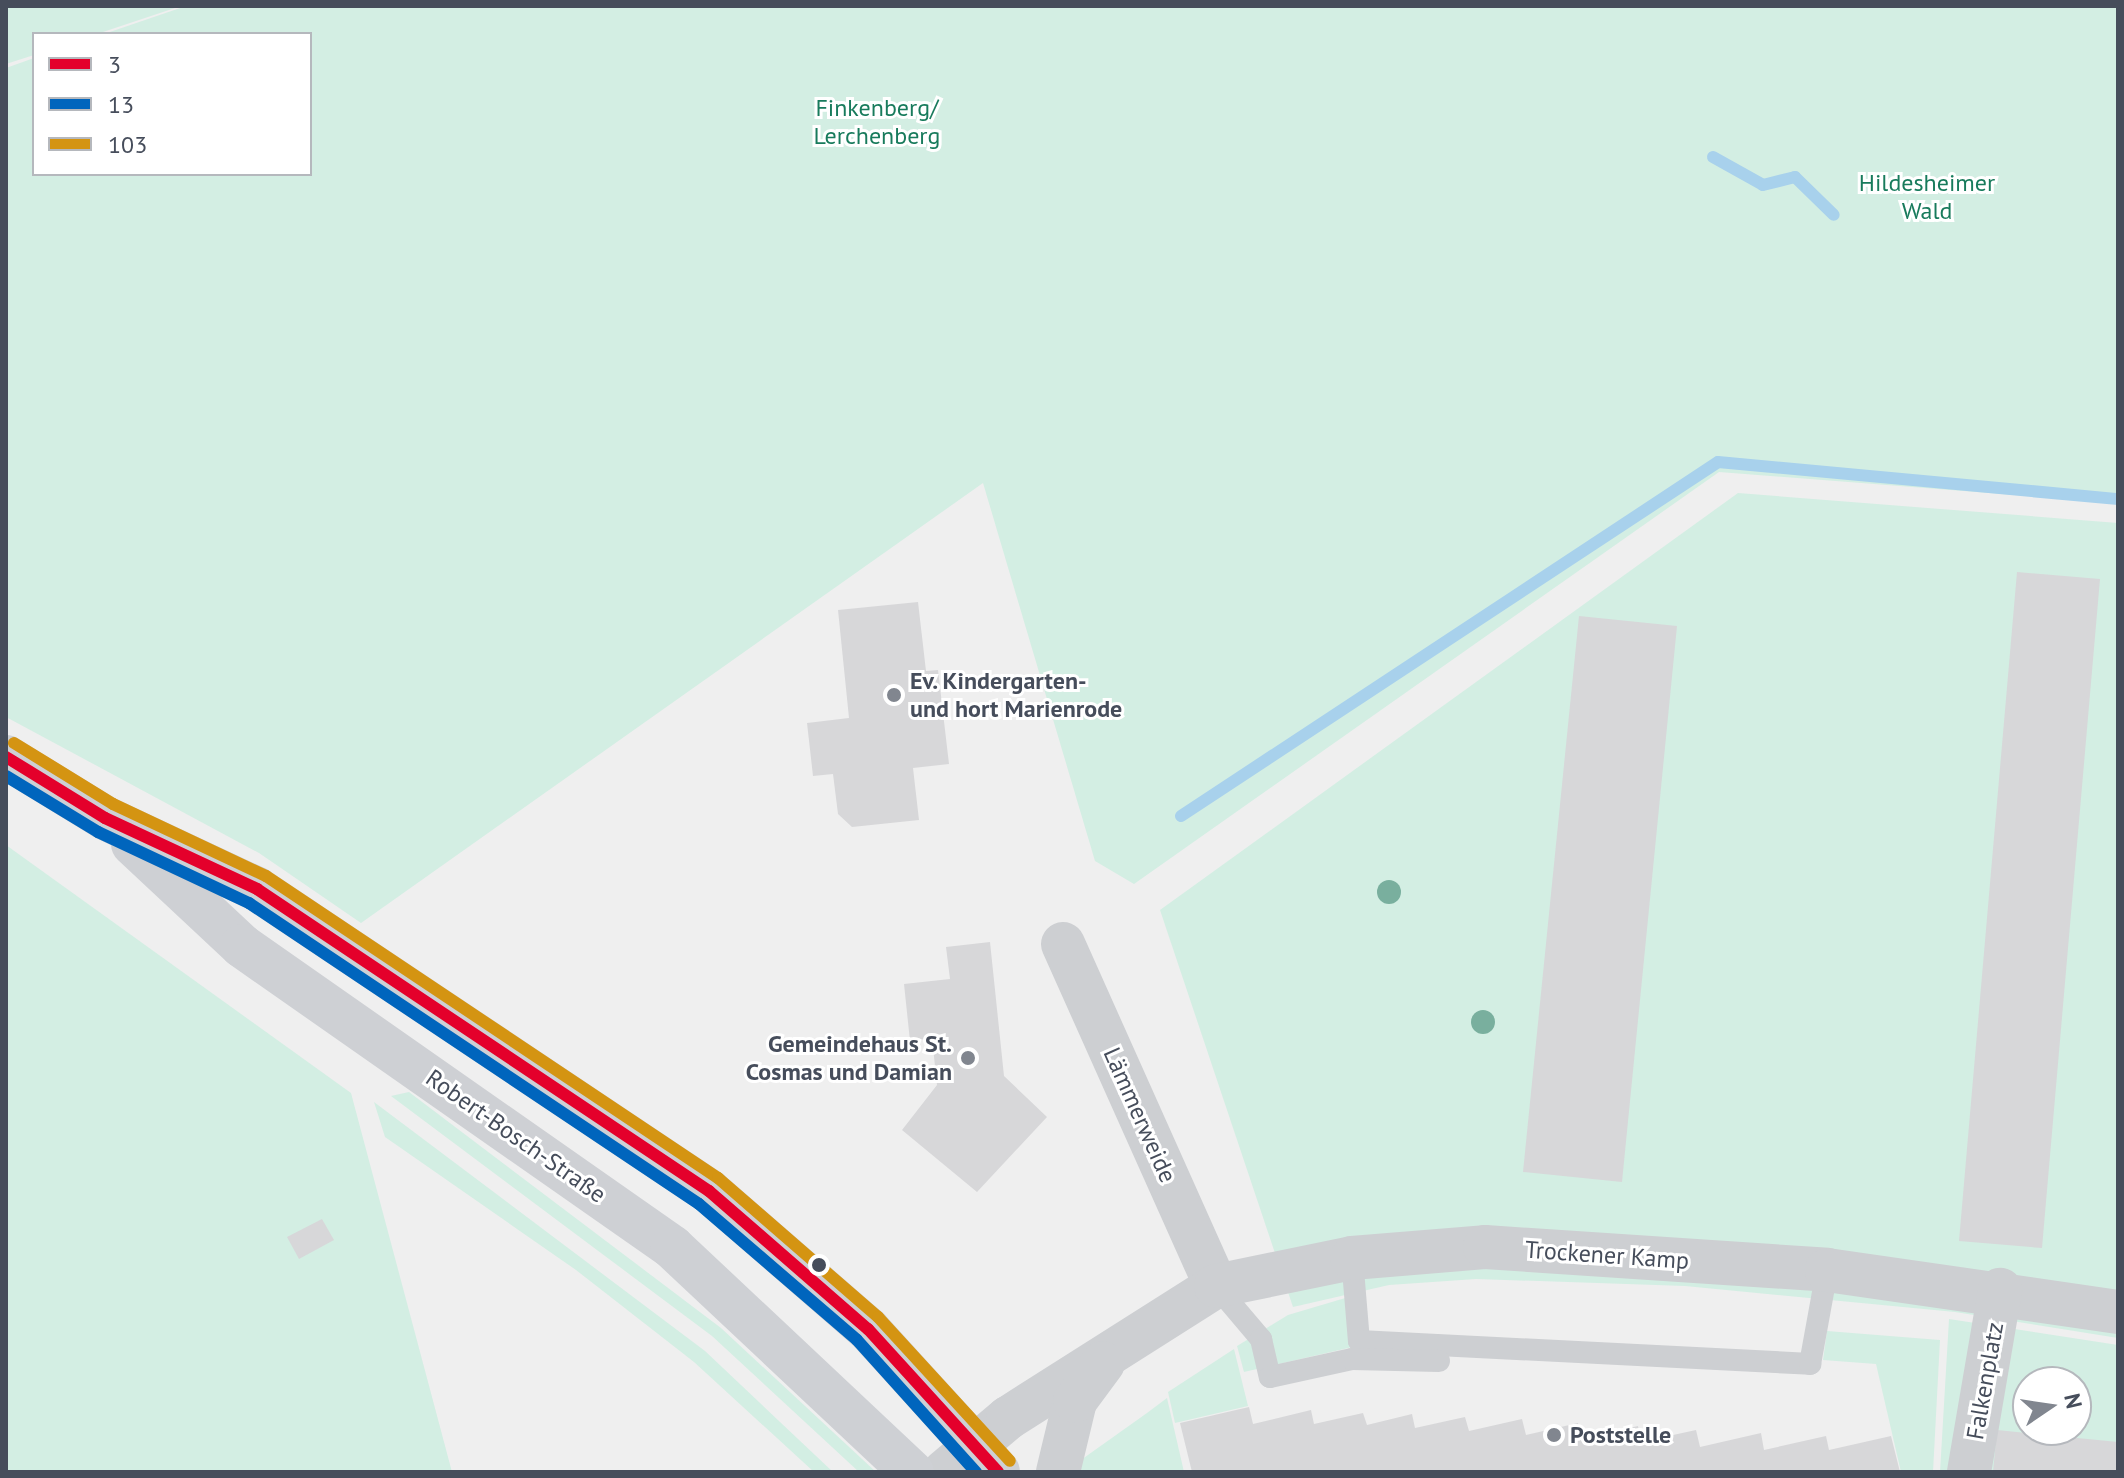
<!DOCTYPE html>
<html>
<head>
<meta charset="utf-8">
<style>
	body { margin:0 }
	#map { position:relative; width:2124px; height:1478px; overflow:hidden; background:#efefef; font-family:"PT Sans",sans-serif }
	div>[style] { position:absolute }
	.green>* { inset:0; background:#d3eee3 }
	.stream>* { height:12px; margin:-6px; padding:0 6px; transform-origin:6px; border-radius:6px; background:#a8d1ec }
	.building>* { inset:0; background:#d7d7d9 }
	.lane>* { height:22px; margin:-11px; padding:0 11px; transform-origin:11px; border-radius:11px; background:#cdcfd2 }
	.street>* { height:44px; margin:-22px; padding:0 22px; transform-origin:22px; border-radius:22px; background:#cdcfd2 }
	.secondary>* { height:44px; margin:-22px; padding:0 22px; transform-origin:22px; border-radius:22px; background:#ced0d4 }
	.bus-1>* { height:12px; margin:-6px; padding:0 6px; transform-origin:6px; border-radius:6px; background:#e4002b }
	.bus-2>* { height:12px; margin:-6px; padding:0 6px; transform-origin:6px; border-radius:6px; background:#0065bd }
	.bus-3>* { height:12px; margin:-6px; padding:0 6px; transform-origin:6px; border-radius:6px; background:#d49412 }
	.trees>* { width:24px; height:24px; margin:-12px; border-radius:50%; background:#79af9e }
	.dots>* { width:22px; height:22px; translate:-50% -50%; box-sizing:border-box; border:4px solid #fff; border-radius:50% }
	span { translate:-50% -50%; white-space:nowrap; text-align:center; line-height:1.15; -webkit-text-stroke:6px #fff; paint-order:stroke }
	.park-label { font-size:24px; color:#187b5c }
	.poi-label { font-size:24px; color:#464d5b; font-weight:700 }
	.left { translate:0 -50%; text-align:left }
	.right { translate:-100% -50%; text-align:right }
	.street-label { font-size:24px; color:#464d5b }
	.frame { position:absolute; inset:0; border:8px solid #464d5b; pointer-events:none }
	.legend { position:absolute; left:32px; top:32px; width:280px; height:144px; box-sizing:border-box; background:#fff; border:2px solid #b5b8bd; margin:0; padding:10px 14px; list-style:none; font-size:24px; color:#464d5b }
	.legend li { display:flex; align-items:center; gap:16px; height:40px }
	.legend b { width:40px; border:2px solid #b5b8bd }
	.north { position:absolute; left:2012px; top:1366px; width:80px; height:80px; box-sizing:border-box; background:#fff; border:2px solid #b5b8bd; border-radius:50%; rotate:77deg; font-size:22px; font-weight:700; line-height:32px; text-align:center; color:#464d5b }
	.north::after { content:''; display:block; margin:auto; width:28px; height:36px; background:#81868f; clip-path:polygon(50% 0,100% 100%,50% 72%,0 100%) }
</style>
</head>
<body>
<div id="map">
	<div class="green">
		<i style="clip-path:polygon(6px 6px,181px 6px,97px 34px,34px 34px,34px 55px,6px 64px)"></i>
		<i style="clip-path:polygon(186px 6px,2118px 6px,2118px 503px,1719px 472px,1134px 884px,1095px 861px,983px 483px,361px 923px,259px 853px,6px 717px,6px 68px,34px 58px,34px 174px,310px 174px,310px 34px,104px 34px)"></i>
		<i style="clip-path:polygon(1738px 493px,2118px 523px,2118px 1338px,1955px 1312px,1685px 1286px,1476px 1279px,1389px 1285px,1293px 1307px,1160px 910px)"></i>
		<i style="clip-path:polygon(6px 845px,351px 1093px,452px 1472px,6px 1472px)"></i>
		<i style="clip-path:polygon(409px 1092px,721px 1328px,876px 1472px,859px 1472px,712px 1336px,391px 1096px)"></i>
		<i style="clip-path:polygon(374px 1102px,705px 1351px,833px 1472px,814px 1472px,694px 1362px,576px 1270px,385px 1137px)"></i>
		<i style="clip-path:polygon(1352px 1296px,1357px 1346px,1244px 1372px,1237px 1346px,1288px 1315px)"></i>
		<i style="clip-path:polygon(evenodd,1949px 1319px,2118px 1345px,2118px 1472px,1940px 1472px,1949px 1319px,2028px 1382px,2076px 1382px,2076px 1430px,2028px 1430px,2028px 1382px)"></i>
		<i style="clip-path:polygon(1827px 1331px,1940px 1340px,1933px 1472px,1901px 1472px,1876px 1364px,1823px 1360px)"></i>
		<i style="clip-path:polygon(1234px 1349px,1248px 1406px,1175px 1423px,1168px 1392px)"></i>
		<i style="clip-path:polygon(1167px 1398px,1184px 1472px,1064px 1472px,1147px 1413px)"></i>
	</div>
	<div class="stream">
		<i style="left:1713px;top:157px;width:57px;rotate:29.2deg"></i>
		<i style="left:1763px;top:185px;width:33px;rotate:-14deg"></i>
		<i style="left:1795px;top:177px;width:54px;rotate:44.3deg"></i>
		<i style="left:1181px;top:816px;width:643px;rotate:-33.39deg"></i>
		<i style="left:1718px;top:462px;width:402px;rotate:5.3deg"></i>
	</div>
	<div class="building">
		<i style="clip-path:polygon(2017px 572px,2100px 579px,2042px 1248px,1959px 1241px)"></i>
		<i style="clip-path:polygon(918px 602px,926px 671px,938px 670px,949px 764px,913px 768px,919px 820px,852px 827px,838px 814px,833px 774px,813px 776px,807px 723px,849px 718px,838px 610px)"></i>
		<i style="clip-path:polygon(1579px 616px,1677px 626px,1622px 1182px,1523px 1172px)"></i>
		<i style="clip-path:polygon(990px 942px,1004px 1076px,1047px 1117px,977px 1192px,902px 1130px,937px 1085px,932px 1038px,910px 1041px,904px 984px,950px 979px,946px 947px)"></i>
		<i style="clip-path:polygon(322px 1219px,334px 1240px,299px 1259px,287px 1237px)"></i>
		<i style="clip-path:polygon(1249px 1407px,1253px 1424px,1311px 1410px,1314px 1424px,1363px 1413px,1367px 1425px,1412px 1414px,1415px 1428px,1465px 1417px,1469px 1431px,1522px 1419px,1526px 1435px,1578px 1423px,1581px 1439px,1638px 1426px,1641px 1442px,1696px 1430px,1700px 1447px,1761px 1433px,1764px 1450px,1826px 1436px,1829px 1450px,1891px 1436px,1900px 1472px,1192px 1472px,1180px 1423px)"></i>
		<i style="clip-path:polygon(1997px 1430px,2118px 1442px,2118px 1472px,1993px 1472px)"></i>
	</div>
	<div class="lane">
		<i style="left:1352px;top:1258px;width:83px;rotate:85.2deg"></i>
		<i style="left:1359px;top:1341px;width:452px;rotate:2.9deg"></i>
		<i style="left:1810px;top:1364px;width:96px;rotate:-79.7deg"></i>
		<i style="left:1216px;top:1286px;width:70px;rotate:49.7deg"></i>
		<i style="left:1261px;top:1339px;width:39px;rotate:77deg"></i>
		<i style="left:1270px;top:1377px;width:84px;rotate:-12.4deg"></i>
		<i style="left:1352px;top:1359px;width:87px;rotate:1.3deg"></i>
	</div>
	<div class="street">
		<i style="left:1063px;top:944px;width:375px;rotate:65.9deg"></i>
		<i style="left:944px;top:1472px;width:84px;rotate:-40.2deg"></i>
		<i style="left:1008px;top:1418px;width:246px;rotate:-32.4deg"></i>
		<i style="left:1216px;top:1286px;width:139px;rotate:-11.6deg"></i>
		<i style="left:1352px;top:1258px;width:133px;rotate:-4.7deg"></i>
		<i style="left:1485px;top:1247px;width:343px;rotate:3.8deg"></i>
		<i style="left:1827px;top:1270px;width:294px;rotate:8.2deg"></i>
		<i style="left:1058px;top:1472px;width:73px;rotate:-76.5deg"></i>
		<i style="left:1075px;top:1401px;width:47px;rotate:-53.6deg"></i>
		<i style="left:1969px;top:1472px;width:185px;rotate:-80.3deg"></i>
	</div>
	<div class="secondary">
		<i style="left:6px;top:757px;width:116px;rotate:31.6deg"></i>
		<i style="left:105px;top:818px;width:168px;rotate:25deg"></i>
		<i style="left:257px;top:889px;width:544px;rotate:33.75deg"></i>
		<i style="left:709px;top:1191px;width:211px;rotate:41deg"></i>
		<i style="left:868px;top:1329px;width:193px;rotate:47.7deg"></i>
		<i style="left:133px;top:844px;width:149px;rotate:43.1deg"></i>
		<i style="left:242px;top:946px;width:525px;rotate:34.99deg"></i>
		<i style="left:672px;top:1247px;width:329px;rotate:43.2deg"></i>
	</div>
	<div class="bus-1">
		<i style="left:6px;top:757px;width:116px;rotate:31.6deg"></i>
		<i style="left:105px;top:818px;width:168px;rotate:25deg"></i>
		<i style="left:257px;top:889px;width:544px;rotate:33.75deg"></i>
		<i style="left:709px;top:1191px;width:211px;rotate:41deg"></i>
		<i style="left:868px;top:1329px;width:193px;rotate:47.7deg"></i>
	</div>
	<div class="bus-2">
		<i style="left:6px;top:776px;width:108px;rotate:31.3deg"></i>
		<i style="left:98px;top:832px;width:167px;rotate:25.2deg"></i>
		<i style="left:249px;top:903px;width:541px;rotate:33.78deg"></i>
		<i style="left:699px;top:1204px;width:208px;rotate:40.7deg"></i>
		<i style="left:857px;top:1340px;width:178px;rotate:48deg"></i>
	</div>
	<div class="bus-3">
		<i style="left:14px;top:743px;width:116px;rotate:31.6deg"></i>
		<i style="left:113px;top:804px;width:169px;rotate:25.2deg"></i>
		<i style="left:266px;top:876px;width:544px;rotate:33.75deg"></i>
		<i style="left:718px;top:1178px;width:212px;rotate:41deg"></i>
		<i style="left:878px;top:1317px;width:195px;rotate:47.5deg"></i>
	</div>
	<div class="trees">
		<i style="left:1389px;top:892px"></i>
		<i style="left:1483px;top:1022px"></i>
	</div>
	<div class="dots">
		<i style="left:894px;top:695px;background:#81868f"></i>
		<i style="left:968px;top:1058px;background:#81868f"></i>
		<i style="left:819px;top:1265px;background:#464d5b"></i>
		<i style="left:1554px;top:1435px;background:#81868f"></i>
	</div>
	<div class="park-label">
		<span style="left:877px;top:122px">Finkenberg/<br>Lerchenberg</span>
		<span style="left:1927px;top:197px">Hildesheimer<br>Wald</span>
	</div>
	<div class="poi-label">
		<span class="left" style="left:910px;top:695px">Ev. Kindergarten-<br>und hort Marienrode</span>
		<span class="right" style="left:952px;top:1058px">Gemeindehaus St.<br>Cosmas und Damian</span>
		<span class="left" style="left:1570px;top:1435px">Poststelle</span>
	</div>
	<div class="street-label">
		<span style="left:1140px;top:1115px;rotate:66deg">Lämmerweide</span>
		<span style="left:516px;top:1136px;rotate:35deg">Robert-Bosch-Straße</span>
		<span style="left:1607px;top:1255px;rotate:4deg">Trockener Kamp</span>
		<span style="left:1985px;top:1381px;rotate:-80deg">Falkenplatz</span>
	</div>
	<div class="frame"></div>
	<ul class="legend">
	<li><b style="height:10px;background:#e4002b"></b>3</li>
	<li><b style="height:10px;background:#0065bd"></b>13</li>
	<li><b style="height:10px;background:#d49412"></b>103</li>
	</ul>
	<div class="north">N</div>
</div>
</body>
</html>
